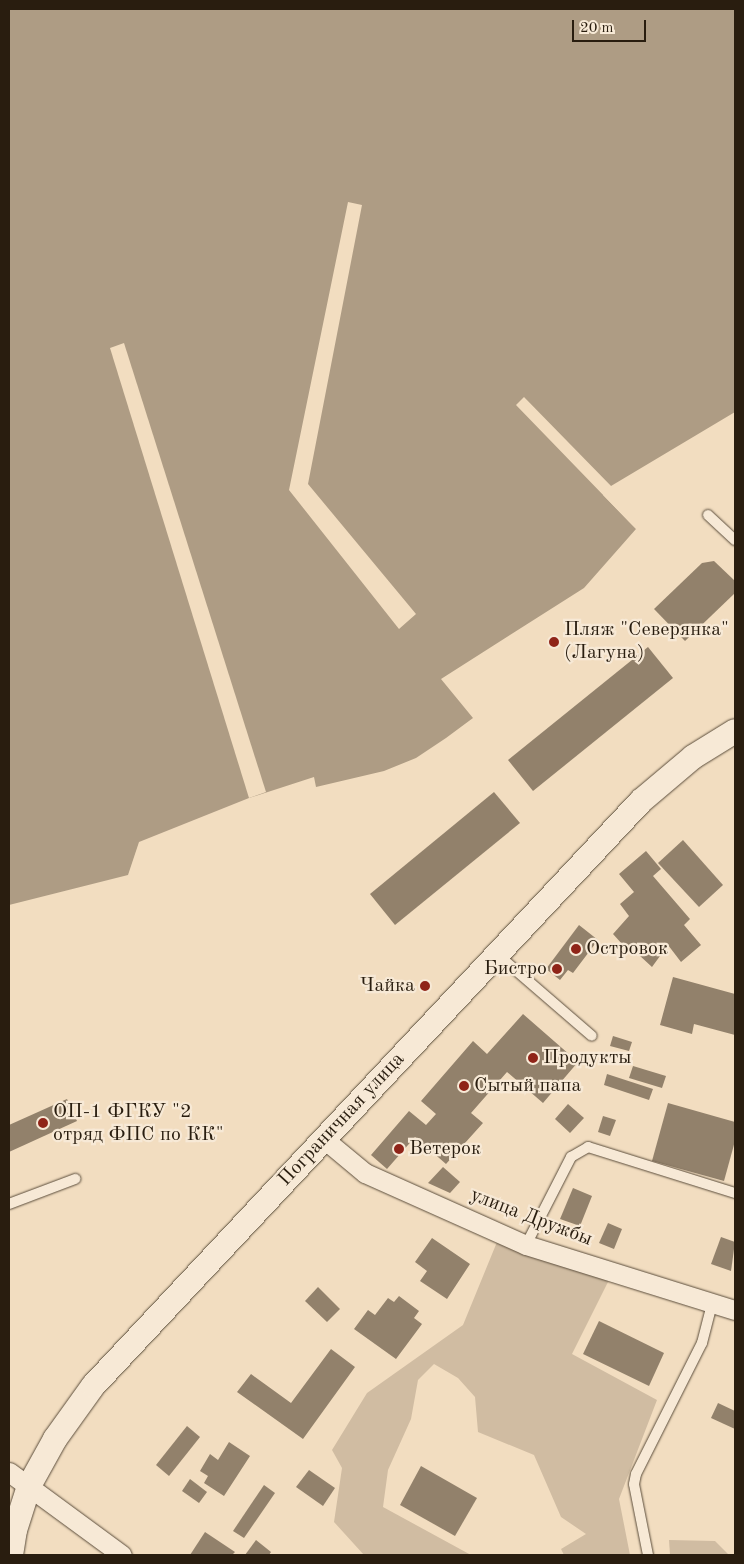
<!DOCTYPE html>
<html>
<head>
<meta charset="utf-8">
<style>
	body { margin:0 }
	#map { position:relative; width:744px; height:1564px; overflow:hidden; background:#f2ddc0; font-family:"Old Standard TT",serif }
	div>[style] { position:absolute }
	.green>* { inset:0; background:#d0bca2 }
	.water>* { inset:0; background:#ae9c84 }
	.pier>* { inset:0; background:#f2ddc0 }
	.building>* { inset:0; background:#92816b }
	.roads { filter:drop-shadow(0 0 1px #5b4d3b) drop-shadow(0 0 1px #5b4d3b) }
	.service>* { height:10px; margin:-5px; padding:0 5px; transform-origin:5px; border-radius:5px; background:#f7e9d6 }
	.minor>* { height:19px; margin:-9.5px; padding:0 9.5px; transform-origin:9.5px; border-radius:9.5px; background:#f7e9d6 }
	.tertiary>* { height:24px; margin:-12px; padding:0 12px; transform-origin:12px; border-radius:12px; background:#f7e9d6 }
	.dots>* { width:14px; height:14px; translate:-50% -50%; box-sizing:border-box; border:2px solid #f7e9d6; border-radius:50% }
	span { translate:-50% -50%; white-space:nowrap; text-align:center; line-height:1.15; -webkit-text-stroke:4.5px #f7e9d6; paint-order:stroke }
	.poi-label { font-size:20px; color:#291d0f }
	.left { translate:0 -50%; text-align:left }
	.right { translate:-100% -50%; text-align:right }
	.street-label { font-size:20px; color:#291d0f }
	.frame { position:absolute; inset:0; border:10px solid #291d0f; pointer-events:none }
	.scale { position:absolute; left:572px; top:20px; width:74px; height:22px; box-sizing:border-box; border:2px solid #291d0f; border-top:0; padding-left:6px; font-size:15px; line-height:18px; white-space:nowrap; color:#291d0f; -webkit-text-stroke:4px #f7e9d6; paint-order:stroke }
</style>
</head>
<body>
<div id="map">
	<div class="green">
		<i style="clip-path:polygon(497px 1242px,610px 1278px,572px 1354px,657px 1400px,619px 1499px,630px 1555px,564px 1555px,561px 1549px,586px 1534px,561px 1517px,534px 1455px,478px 1432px,475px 1397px,458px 1378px,434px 1364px,418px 1380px,411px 1419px,388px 1470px,383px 1507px,471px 1555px,364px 1555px,334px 1522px,342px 1468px,332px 1450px,367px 1393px,463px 1325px)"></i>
		<i style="clip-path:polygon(669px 1540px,715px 1541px,729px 1555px,670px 1555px)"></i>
	</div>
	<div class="water">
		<i style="clip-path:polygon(9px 9px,735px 9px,735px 412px,611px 486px,603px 495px,636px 529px,584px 588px,441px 679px,473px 718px,446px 738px,416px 758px,384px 771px,316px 787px,314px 777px,249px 798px,139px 842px,128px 875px,9px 905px)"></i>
	</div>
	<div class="pier">
		<i style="clip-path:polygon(348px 202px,362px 205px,308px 484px,416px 614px,399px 629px,289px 490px)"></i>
		<i style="clip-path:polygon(124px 343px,266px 792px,249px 798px,110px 348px)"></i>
		<i style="clip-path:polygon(524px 397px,612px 487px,606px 495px,638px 531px,516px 405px)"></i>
	</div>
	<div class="building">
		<i style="clip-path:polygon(714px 561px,735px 581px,735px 593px,685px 641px,654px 609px,702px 563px)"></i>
		<i style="clip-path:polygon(648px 647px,673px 678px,533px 791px,508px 760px)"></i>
		<i style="clip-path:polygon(494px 792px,520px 823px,395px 925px,370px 894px)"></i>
		<i style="clip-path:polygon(683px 840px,723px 885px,699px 907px,658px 863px)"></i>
		<i style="clip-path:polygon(646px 851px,661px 869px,653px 876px,690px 919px,684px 925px,701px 945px,681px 962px,668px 945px,652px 967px,639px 955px,632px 955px,613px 934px,629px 916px,620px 904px,634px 892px,619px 874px)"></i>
		<i style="clip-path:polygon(579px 925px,598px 940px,573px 973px,568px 970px,560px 980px,546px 969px)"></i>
		<i style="clip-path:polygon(673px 977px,735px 994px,735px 1035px,694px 1024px,692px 1034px,660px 1025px)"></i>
		<i style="clip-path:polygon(523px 1014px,578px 1062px,543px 1103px,507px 1072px,471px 1113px,483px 1123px,446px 1164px,415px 1137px,387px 1169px,371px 1155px,409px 1111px,426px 1125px,436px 1114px,421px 1101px,473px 1041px,487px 1054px)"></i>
		<i style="clip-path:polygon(613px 1036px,632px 1042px,629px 1051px,610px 1046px)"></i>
		<i style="clip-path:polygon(633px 1066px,666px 1076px,662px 1088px,629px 1078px)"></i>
		<i style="clip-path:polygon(607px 1074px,653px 1089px,649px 1100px,604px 1085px)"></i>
		<i style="clip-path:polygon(67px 1099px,77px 1121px,9px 1152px,9px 1125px)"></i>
		<i style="clip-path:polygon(668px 1103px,735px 1122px,735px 1141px,724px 1181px,652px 1161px)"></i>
		<i style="clip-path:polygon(568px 1104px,584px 1118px,570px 1133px,555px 1119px)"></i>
		<i style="clip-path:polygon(603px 1116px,616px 1120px,610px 1136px,598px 1132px)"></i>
		<i style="clip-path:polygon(443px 1167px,460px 1182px,450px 1193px,428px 1183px)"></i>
		<i style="clip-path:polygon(573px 1188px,592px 1196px,580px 1226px,560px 1219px)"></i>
		<i style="clip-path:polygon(608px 1223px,622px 1229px,614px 1249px,599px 1243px)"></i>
		<i style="clip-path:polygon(721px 1237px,735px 1242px,731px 1271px,711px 1264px)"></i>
		<i style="clip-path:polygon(432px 1238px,470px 1264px,447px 1299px,420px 1281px,427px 1271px,415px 1262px)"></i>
		<i style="clip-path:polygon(318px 1287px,340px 1309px,327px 1322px,305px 1301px)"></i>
		<i style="clip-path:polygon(399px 1296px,419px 1311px,414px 1318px,422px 1324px,396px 1359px,354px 1329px,368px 1310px,375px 1315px,388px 1298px,394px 1302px)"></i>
		<i style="clip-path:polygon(599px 1321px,664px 1353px,649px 1386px,583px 1354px)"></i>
		<i style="clip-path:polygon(331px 1349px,355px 1367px,303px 1439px,237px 1392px,251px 1374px,291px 1403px)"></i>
		<i style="clip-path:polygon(718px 1403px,735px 1411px,735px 1429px,711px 1418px)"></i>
		<i style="clip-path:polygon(187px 1426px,200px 1437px,169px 1476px,156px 1465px)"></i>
		<i style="clip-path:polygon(229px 1442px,250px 1456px,224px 1496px,204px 1483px,208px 1476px,200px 1471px,210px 1454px,218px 1460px)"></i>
		<i style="clip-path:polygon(421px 1466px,477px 1498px,455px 1536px,400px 1505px)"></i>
		<i style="clip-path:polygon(309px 1470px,335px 1488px,323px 1506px,296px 1487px)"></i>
		<i style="clip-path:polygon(190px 1479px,207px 1492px,199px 1503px,182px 1491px)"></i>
		<i style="clip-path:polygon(264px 1485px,275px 1493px,244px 1538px,233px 1531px)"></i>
		<i style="clip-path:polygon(205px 1532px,235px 1552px,232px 1555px,190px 1555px)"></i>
		<i style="clip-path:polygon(256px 1540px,271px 1552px,269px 1555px,245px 1555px)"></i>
	</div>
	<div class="roads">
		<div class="service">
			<i style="left:708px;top:515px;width:37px;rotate:43deg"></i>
			<i style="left:497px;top:954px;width:125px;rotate:40.8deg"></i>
			<i style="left:9px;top:1204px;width:71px;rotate:-20.7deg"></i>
			<i style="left:526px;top:1245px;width:99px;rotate:-62.9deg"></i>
			<i style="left:571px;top:1157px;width:20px;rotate:-30deg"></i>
			<i style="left:588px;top:1147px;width:154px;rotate:17.4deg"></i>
			<i style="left:648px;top:1555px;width:72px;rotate:-101.2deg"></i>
			<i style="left:634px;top:1484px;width:10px;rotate:-79deg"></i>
			<i style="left:636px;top:1474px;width:147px;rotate:-63.3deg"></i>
			<i style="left:702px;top:1343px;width:40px;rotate:-75.6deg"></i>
		</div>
		<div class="minor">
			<i style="left:324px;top:1139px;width:53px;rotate:39.7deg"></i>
			<i style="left:365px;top:1173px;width:176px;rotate:24.1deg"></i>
			<i style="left:526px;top:1245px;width:219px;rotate:17.3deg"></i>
			<i style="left:9px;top:1472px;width:140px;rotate:36.3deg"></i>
		</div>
		<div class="tertiary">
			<i style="left:11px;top:1555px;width:25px;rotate:-81deg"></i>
			<i style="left:15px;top:1530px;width:46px;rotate:-72.3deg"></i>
			<i style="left:29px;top:1486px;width:54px;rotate:-61deg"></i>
			<i style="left:55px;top:1439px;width:65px;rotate:-54.4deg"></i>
			<i style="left:93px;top:1386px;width:802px;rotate:-46.87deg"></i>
			<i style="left:641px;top:801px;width:68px;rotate:-40.2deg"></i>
			<i style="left:693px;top:757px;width:49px;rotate:-31.8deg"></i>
		</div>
	</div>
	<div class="dots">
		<i style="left:554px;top:642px;background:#8f2418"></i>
		<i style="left:576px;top:949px;background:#8f2418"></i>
		<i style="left:557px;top:969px;background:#8f2418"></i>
		<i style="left:425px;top:986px;background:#8f2418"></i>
		<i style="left:533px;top:1058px;background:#8f2418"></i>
		<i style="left:464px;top:1086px;background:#8f2418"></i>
		<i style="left:43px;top:1123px;background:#8f2418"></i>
		<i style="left:399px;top:1149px;background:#8f2418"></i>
	</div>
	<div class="poi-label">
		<span class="left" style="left:564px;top:642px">Пляж "Северянка"<br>(Лагуна)</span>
		<span class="left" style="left:586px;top:949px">Островок</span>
		<span class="right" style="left:547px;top:969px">Бистро</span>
		<span class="right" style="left:415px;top:986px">Чайка</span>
		<span class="left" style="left:543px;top:1058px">Продукты</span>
		<span class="left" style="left:474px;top:1086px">Сытый папа</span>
		<span class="left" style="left:53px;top:1124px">ОП-1 ФГКУ "2<br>отряд ФПС по КК"</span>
		<span class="left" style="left:409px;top:1149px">Ветерок</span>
	</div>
	<div class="street-label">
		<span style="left:342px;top:1120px;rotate:-47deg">Пограничная улица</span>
		<span style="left:531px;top:1218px;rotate:21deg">улица Дружбы</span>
	</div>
	<div class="frame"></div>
	<div class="scale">20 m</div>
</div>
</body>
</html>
